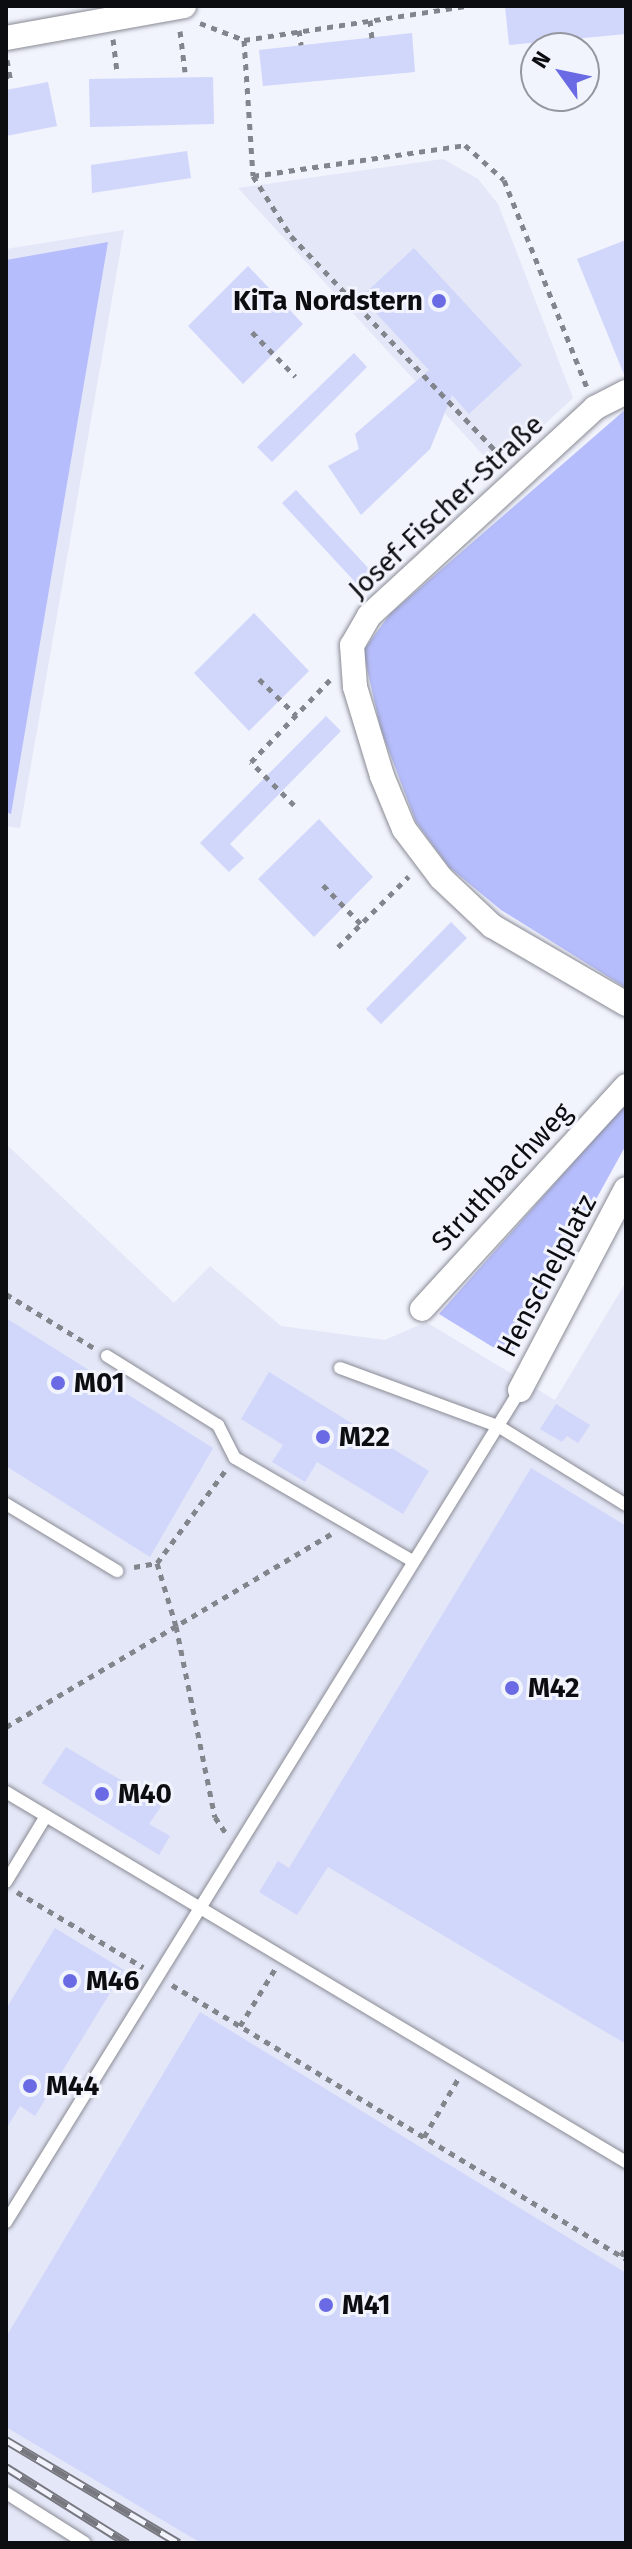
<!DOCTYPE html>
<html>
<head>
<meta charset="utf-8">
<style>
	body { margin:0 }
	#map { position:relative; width:632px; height:2549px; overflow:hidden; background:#f1f3fd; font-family:"Fira Sans",sans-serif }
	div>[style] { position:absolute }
	.built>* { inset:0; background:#e4e7f7 }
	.green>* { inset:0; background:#b6bdfc }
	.building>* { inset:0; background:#d1d6fb }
	.path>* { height:5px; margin-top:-2.5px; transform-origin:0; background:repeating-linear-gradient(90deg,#83858c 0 6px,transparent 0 12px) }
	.roads { filter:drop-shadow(0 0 2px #898b94) drop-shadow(0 0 2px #898b94) }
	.service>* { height:12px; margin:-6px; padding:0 6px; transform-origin:6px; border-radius:6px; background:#fff }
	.minor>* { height:24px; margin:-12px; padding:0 12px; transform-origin:12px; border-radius:12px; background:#fff }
	.rail>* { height:9px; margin-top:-4.5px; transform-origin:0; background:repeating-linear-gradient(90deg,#f1f3fd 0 18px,#77787f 0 36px); box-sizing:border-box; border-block:2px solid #77787f }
	.dots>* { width:22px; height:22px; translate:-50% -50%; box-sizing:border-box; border:4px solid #f1f3fd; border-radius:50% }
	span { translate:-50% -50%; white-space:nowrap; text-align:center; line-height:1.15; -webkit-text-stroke:6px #f1f3fd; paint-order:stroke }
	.poi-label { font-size:28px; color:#0c0d10; font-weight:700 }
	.right { translate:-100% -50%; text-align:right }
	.left { translate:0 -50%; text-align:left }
	.street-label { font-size:28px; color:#0c0d10 }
	.frame { position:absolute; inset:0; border:8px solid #0c0d10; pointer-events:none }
	.north { position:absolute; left:520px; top:32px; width:80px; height:80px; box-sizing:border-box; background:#f1f3fd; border:2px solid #95979e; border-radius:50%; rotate:303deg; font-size:22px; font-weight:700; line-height:32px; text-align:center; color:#0c0d10 }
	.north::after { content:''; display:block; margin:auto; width:28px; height:36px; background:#6a6be4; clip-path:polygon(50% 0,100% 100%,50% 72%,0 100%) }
</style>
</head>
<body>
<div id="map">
	<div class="built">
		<i style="clip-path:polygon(443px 159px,478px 179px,498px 204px,573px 398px,496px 469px,238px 188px)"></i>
		<i style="clip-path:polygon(124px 230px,20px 828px,6px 826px,6px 249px)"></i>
		<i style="clip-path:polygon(6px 1144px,174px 1303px,210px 1266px,281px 1326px,385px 1340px,426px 1322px,555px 1400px,626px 1282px,626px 2543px,6px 2543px)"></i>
	</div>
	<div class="green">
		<i style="clip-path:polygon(108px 242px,11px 814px,6px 812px,6px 260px)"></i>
		<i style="clip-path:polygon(626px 409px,626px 988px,501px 910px,449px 867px,416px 822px,381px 730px,363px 651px,390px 614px)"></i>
		<i style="clip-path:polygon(626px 1103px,626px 1145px,509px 1357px,439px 1314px)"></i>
	</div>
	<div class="building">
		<i style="clip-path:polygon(505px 6px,626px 6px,626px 34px,509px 45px)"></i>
		<i style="clip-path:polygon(412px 33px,415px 72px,263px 86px,259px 50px)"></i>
		<i style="clip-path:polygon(213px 77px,214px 124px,90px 127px,89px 79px)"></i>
		<i style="clip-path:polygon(48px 82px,57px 126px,6px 136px,6px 90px)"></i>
		<i style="clip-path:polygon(187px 151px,191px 178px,92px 193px,91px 165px)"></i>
		<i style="clip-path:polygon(626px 240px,626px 377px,625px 377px,577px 259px)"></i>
		<i style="clip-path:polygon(414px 248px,522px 365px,469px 414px,452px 395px,430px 449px,361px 515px,328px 466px,359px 449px,355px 434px,429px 370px,361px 297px)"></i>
		<i style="clip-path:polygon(248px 266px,303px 324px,243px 384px,188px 326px)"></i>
		<i style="clip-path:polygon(354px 353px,367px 367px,272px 462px,257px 447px)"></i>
		<i style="clip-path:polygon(296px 490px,370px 570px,356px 583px,282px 503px)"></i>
		<i style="clip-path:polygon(254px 613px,309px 671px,249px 731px,194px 673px)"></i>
		<i style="clip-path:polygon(326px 716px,341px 731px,230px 844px,244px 858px,229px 872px,200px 843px)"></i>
		<i style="clip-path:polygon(319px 819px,373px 877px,314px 937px,258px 879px)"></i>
		<i style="clip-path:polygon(451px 922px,467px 938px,381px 1024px,366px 1009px)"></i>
		<i style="clip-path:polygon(6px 1318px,213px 1448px,150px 1557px,6px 1466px)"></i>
		<i style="clip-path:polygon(269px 1372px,429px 1471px,403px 1514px,317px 1462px,305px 1482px,272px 1462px,283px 1445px,241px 1419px)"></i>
		<i style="clip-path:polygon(556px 1404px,590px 1425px,578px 1443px,567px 1436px,562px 1442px,540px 1429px)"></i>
		<i style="clip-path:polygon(531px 1468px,626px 1526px,626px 2044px,328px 1867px,297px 1915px,259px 1892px,278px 1861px,289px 1868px)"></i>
		<i style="clip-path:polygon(66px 1747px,162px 1805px,149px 1824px,170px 1836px,159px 1855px,42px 1783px)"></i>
		<i style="clip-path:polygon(55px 1928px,124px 1970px,35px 2116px,20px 2106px,6px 2129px,6px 2009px)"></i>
		<i style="clip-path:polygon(200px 2012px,626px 2273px,626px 2543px,201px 2543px,6px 2427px,6px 2337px)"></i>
	</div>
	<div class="path">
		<i style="left:370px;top:20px;width:18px;rotate:84deg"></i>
		<i style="left:200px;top:23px;width:47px;rotate:21.1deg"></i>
		<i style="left:244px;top:40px;width:224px;rotate:-8.7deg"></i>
		<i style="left:299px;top:30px;width:15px;rotate:82deg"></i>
		<i style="left:180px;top:31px;width:41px;rotate:83deg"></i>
		<i style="left:113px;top:39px;width:35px;rotate:83deg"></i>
		<i style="left:244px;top:40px;width:136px;rotate:86.2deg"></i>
		<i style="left:253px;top:176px;width:71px;rotate:57.7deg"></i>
		<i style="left:291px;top:236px;width:309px;rotate:46.4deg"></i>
		<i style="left:7px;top:60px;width:23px;rotate:80deg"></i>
		<i style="left:253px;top:176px;width:214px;rotate:-8.3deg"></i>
		<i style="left:465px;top:145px;width:52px;rotate:41.9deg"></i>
		<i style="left:504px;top:180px;width:224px;rotate:68.2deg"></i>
		<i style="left:252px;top:332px;width:62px;rotate:45.7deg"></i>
		<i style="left:259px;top:679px;width:52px;rotate:44.2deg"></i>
		<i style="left:294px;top:805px;width:61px;rotate:-135deg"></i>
		<i style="left:251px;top:762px;width:114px;rotate:-46.1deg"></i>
		<i style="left:323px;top:885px;width:54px;rotate:45.7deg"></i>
		<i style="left:338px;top:947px;width:100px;rotate:-45deg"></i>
		<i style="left:6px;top:1294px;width:103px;rotate:31.5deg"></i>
		<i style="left:157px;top:1563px;width:114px;rotate:-53.5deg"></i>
		<i style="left:134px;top:1567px;width:23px;rotate:-10deg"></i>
		<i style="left:157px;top:1563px;width:66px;rotate:73.2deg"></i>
		<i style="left:176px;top:1626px;width:195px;rotate:78.5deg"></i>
		<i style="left:215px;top:1817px;width:22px;rotate:56deg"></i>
		<i style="left:6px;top:1727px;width:378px;rotate:-30.7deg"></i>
		<i style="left:17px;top:1892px;width:147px;rotate:30.8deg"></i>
		<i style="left:172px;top:1985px;width:530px;rotate:31.11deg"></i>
		<i style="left:240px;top:2026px;width:67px;rotate:-58.4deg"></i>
		<i style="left:424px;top:2137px;width:67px;rotate:-59.6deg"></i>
		<i style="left:621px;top:2256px;width:9px;rotate:-58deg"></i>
	</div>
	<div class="roads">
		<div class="service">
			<i style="left:107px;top:1356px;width:131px;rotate:31.9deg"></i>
			<i style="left:218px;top:1425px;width:37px;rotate:63deg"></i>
			<i style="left:235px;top:1458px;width:206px;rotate:30.1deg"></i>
			<i style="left:340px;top:1368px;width:168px;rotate:20.2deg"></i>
			<i style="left:498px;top:1426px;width:150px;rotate:31.7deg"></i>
			<i style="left:6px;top:1504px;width:130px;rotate:31.1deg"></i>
			<i style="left:6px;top:1792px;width:722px;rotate:30.83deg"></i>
			<i style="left:6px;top:1882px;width:77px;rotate:-58.8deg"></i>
			<i style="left:6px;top:2222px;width:978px;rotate:-58.29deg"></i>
			<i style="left:6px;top:2493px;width:93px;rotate:32.3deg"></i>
		</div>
		<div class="minor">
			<i style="left:6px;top:38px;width:181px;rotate:-10.2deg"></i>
			<i style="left:626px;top:392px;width:35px;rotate:153deg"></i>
			<i style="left:595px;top:408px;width:307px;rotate:137.4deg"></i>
			<i style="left:369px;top:616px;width:34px;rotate:120deg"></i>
			<i style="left:352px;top:645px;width:42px;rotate:85.9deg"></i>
			<i style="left:355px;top:687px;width:93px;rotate:73.1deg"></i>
			<i style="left:382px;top:776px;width:57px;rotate:67.5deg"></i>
			<i style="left:404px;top:829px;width:61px;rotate:52.9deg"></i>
			<i style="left:441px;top:878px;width:70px;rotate:43.3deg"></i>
			<i style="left:492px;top:926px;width:155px;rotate:30.2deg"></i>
			<i style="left:422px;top:1309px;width:302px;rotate:-47.5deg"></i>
			<i style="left:520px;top:1390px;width:227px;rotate:-62.2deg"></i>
		</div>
	</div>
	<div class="rail">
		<i style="left:6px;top:2440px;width:201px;rotate:30.8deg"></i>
		<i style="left:6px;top:2467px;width:143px;rotate:32.1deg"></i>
	</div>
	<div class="dots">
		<i style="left:439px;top:301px;background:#6a6be4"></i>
		<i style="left:58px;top:1383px;background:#6a6be4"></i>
		<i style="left:323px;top:1437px;background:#6a6be4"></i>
		<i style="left:512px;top:1688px;background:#6a6be4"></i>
		<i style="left:102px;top:1794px;background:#6a6be4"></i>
		<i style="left:70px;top:1981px;background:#6a6be4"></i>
		<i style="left:30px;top:2086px;background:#6a6be4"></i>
		<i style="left:326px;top:2305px;background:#6a6be4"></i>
	</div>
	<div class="poi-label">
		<span class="right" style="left:423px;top:301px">KiTa Nordstern</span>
		<span class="left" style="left:74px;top:1383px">M01</span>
		<span class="left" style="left:339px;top:1437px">M22</span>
		<span class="left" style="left:528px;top:1688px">M42</span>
		<span class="left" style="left:118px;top:1794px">M40</span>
		<span class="left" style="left:86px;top:1981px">M46</span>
		<span class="left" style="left:46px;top:2086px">M44</span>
		<span class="left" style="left:342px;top:2305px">M41</span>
	</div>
	<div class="street-label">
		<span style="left:446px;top:507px;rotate:-43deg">Josef-Fischer-Straße</span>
		<span style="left:502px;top:1177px;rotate:-47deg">Struthbachweg</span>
		<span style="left:547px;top:1276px;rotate:-62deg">Henschelplatz</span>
	</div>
	<div class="frame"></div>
	<div class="north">N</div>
</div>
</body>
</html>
